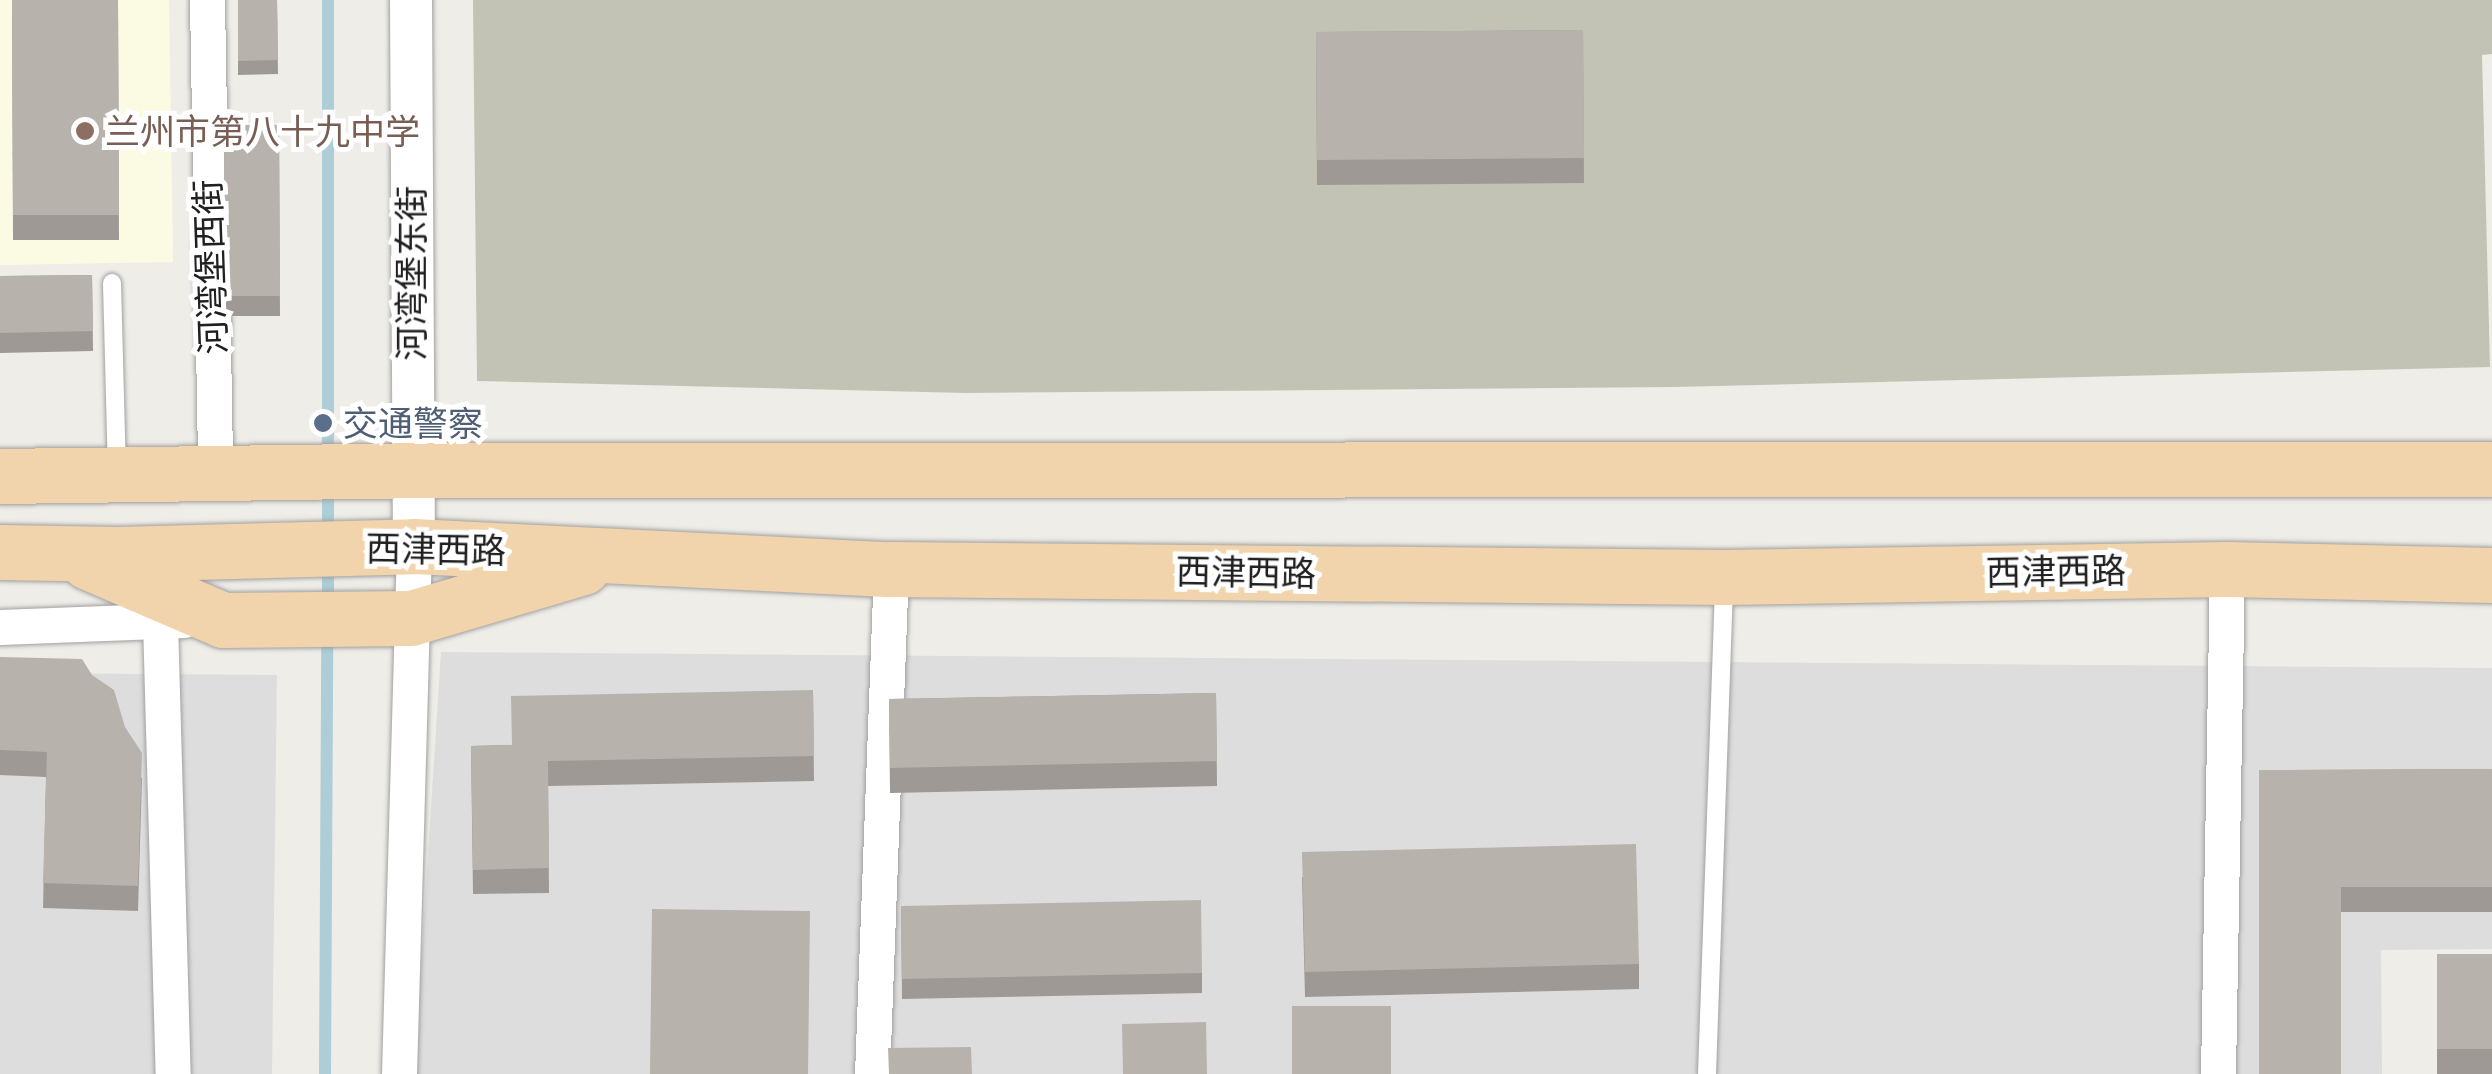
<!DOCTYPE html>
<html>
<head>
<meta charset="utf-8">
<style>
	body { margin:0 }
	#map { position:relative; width:2492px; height:1074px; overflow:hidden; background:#efede7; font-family:"PT Sans","Noto Sans SC",sans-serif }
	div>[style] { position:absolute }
	.residential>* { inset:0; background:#dedddd }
	.education>* { inset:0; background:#fbfbe4 }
	.construction>* { inset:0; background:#c2c3b4 }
	.stream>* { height:12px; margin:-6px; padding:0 6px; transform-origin:6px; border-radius:6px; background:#adcdd7 }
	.roads { filter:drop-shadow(0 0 2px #a1a1a1) drop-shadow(0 0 2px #a1a1a1) }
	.service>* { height:18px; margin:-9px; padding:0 9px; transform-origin:9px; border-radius:9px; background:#fff }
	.minor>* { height:35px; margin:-17.5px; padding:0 17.5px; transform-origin:17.5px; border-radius:17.5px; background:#fff }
	.tertiary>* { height:42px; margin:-21px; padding:0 21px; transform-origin:21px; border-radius:21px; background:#fff }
	.primary>* { height:55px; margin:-27.5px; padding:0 27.5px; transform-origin:27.5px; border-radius:27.5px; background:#f1d4ab }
	.wall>* { inset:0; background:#9e9995 }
	.building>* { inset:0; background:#b8b2ad }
	.dots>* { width:28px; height:28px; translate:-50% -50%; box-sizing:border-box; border:5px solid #fff; border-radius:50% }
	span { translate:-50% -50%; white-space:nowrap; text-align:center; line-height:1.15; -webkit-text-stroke:10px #fff; paint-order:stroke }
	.education-label { font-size:35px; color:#785e54 }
	.left { translate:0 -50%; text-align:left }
	.street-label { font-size:35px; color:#202020 }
	.service-label { font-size:35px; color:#4e5e75 }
</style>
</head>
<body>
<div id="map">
	<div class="residential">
		<i style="clip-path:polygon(441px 652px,2492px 668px,2492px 949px,2381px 950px,2382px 1074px,414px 1074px)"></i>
		<i style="clip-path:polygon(0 673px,277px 675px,272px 1074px,0 1074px)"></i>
	</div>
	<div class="education">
		<i style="clip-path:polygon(0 0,169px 0,173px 262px,0 265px)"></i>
	</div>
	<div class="construction">
		<i style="clip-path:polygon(473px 0,2492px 0,2492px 54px,2482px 55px,2490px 367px,1674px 387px,966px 393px,477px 381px)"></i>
	</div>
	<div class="stream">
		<i style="left:328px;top:0;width:457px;rotate:90deg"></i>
		<i style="left:328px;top:537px;width:55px;rotate:-90deg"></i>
		<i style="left:328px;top:607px;width:45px;rotate:-90deg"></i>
		<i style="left:325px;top:1074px;width:442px;rotate:-89.7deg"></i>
	</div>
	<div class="roads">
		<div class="service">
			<i style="left:112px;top:283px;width:187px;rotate:88.5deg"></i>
			<i style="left:1707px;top:1074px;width:492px;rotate:-88deg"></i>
		</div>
		<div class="minor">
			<i style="left:207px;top:0;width:474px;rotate:89deg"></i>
			<i style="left:160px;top:621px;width:453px;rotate:88.4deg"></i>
			<i style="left:0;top:627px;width:184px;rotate:-2.2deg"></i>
			<i style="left:399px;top:1074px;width:528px;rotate:-88.37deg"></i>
			<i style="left:872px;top:1074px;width:505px;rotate:-87.85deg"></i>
			<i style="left:2218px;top:1074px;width:505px;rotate:-88.98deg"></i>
		</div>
		<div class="tertiary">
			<i style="left:411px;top:0;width:546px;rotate:89.69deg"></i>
		</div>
		<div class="primary">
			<i style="left:0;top:476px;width:411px;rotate:-0.8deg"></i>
			<i style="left:411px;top:470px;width:2081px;rotate:-0.03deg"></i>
			<i style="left:0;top:552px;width:118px;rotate:1deg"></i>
			<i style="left:118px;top:554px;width:296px;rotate:-1.5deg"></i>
			<i style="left:414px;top:546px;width:478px;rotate:2.8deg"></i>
			<i style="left:891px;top:569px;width:833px;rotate:0.55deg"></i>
			<i style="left:1724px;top:577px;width:503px;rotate:-0.91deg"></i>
			<i style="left:2227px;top:569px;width:265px;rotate:1.3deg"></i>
			<i style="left:88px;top:562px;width:147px;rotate:23.2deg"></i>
			<i style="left:223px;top:620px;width:188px;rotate:-0.6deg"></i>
			<i style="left:411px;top:618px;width:179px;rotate:-16.5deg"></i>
		</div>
	</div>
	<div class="wall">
		<i style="clip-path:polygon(12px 0,118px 0,119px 240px,13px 240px)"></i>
		<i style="clip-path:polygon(238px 0,277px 0,278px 74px,238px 75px)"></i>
		<i style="clip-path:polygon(1583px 30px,1584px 183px,1317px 185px,1316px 32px)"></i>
		<i style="clip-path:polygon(224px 125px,279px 125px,280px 316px,225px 316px)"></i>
		<i style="clip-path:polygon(92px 275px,93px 351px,0 353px,0 276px)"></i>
		<i style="clip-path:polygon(0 657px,142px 778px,138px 911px,43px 908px,46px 777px,0 775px)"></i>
		<i style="clip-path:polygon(813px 690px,814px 781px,548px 786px,549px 893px,473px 894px,471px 746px,511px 745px)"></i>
		<i style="clip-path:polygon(1216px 693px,1217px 786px,890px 793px,889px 699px)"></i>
		<i style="clip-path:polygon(2492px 769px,2492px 912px,2341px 912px,2259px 770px)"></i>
		<i style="clip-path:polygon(1302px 877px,1639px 964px,1639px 989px,1305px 997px)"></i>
		<i style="clip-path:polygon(901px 906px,1202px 973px,1202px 993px,902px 999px)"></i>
		<i style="clip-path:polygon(2437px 954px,2492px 954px,2492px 1074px,2437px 1074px)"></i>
	</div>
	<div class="building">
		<i style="clip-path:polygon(12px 0,118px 0,119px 215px,13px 215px)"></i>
		<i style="clip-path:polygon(238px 0,277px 0,278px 60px,238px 61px)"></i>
		<i style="clip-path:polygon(1583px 30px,1584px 158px,1317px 160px,1316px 32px)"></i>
		<i style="clip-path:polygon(224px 125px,279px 125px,280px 296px,225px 296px)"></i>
		<i style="clip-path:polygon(92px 275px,93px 331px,0 333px,0 276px)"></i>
		<i style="clip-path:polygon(0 657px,82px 659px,92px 675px,114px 690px,125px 727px,142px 753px,138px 886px,43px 883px,47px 752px,0 750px)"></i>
		<i style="clip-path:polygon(813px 690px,814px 756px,548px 761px,549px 868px,473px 870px,471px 746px,512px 745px,511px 696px)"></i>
		<i style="clip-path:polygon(1216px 693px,1217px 761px,890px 768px,889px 699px)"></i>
		<i style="clip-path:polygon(2492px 769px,2492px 887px,2341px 887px,2341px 1074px,2259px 1074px,2259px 770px)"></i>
		<i style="clip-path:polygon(1636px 844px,1639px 964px,1305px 972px,1302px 852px)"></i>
		<i style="clip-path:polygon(1201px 900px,1202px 973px,902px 979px,901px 906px)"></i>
		<i style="clip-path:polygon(652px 909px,810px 911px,808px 1074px,650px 1074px)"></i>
		<i style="clip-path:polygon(2437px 954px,2492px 954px,2492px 1049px,2437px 1049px)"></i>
		<i style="clip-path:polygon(1292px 1006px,1391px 1006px,1391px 1074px,1292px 1074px)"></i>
		<i style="clip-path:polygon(1206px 1022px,1207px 1074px,1123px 1074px,1122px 1024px)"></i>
		<i style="clip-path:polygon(971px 1047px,972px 1074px,889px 1074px,888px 1048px)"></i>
	</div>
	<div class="dots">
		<i style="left:85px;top:131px;background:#8d6e63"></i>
		<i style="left:323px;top:423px;background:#5c6f8a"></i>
	</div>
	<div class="education-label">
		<span class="left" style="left:105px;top:131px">兰州市第八十九中学</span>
	</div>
	<div class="street-label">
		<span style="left:210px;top:267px;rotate:-92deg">河湾堡西街</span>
		<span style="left:411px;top:273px;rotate:-90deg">河湾堡东街</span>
		<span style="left:436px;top:549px;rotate:1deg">西津西路</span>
		<span style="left:2056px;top:571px;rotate:-1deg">西津西路</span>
		<span style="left:1246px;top:572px;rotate:1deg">西津西路</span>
	</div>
	<div class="service-label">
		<span class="left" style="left:343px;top:423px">交通警察</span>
	</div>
</div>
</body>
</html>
